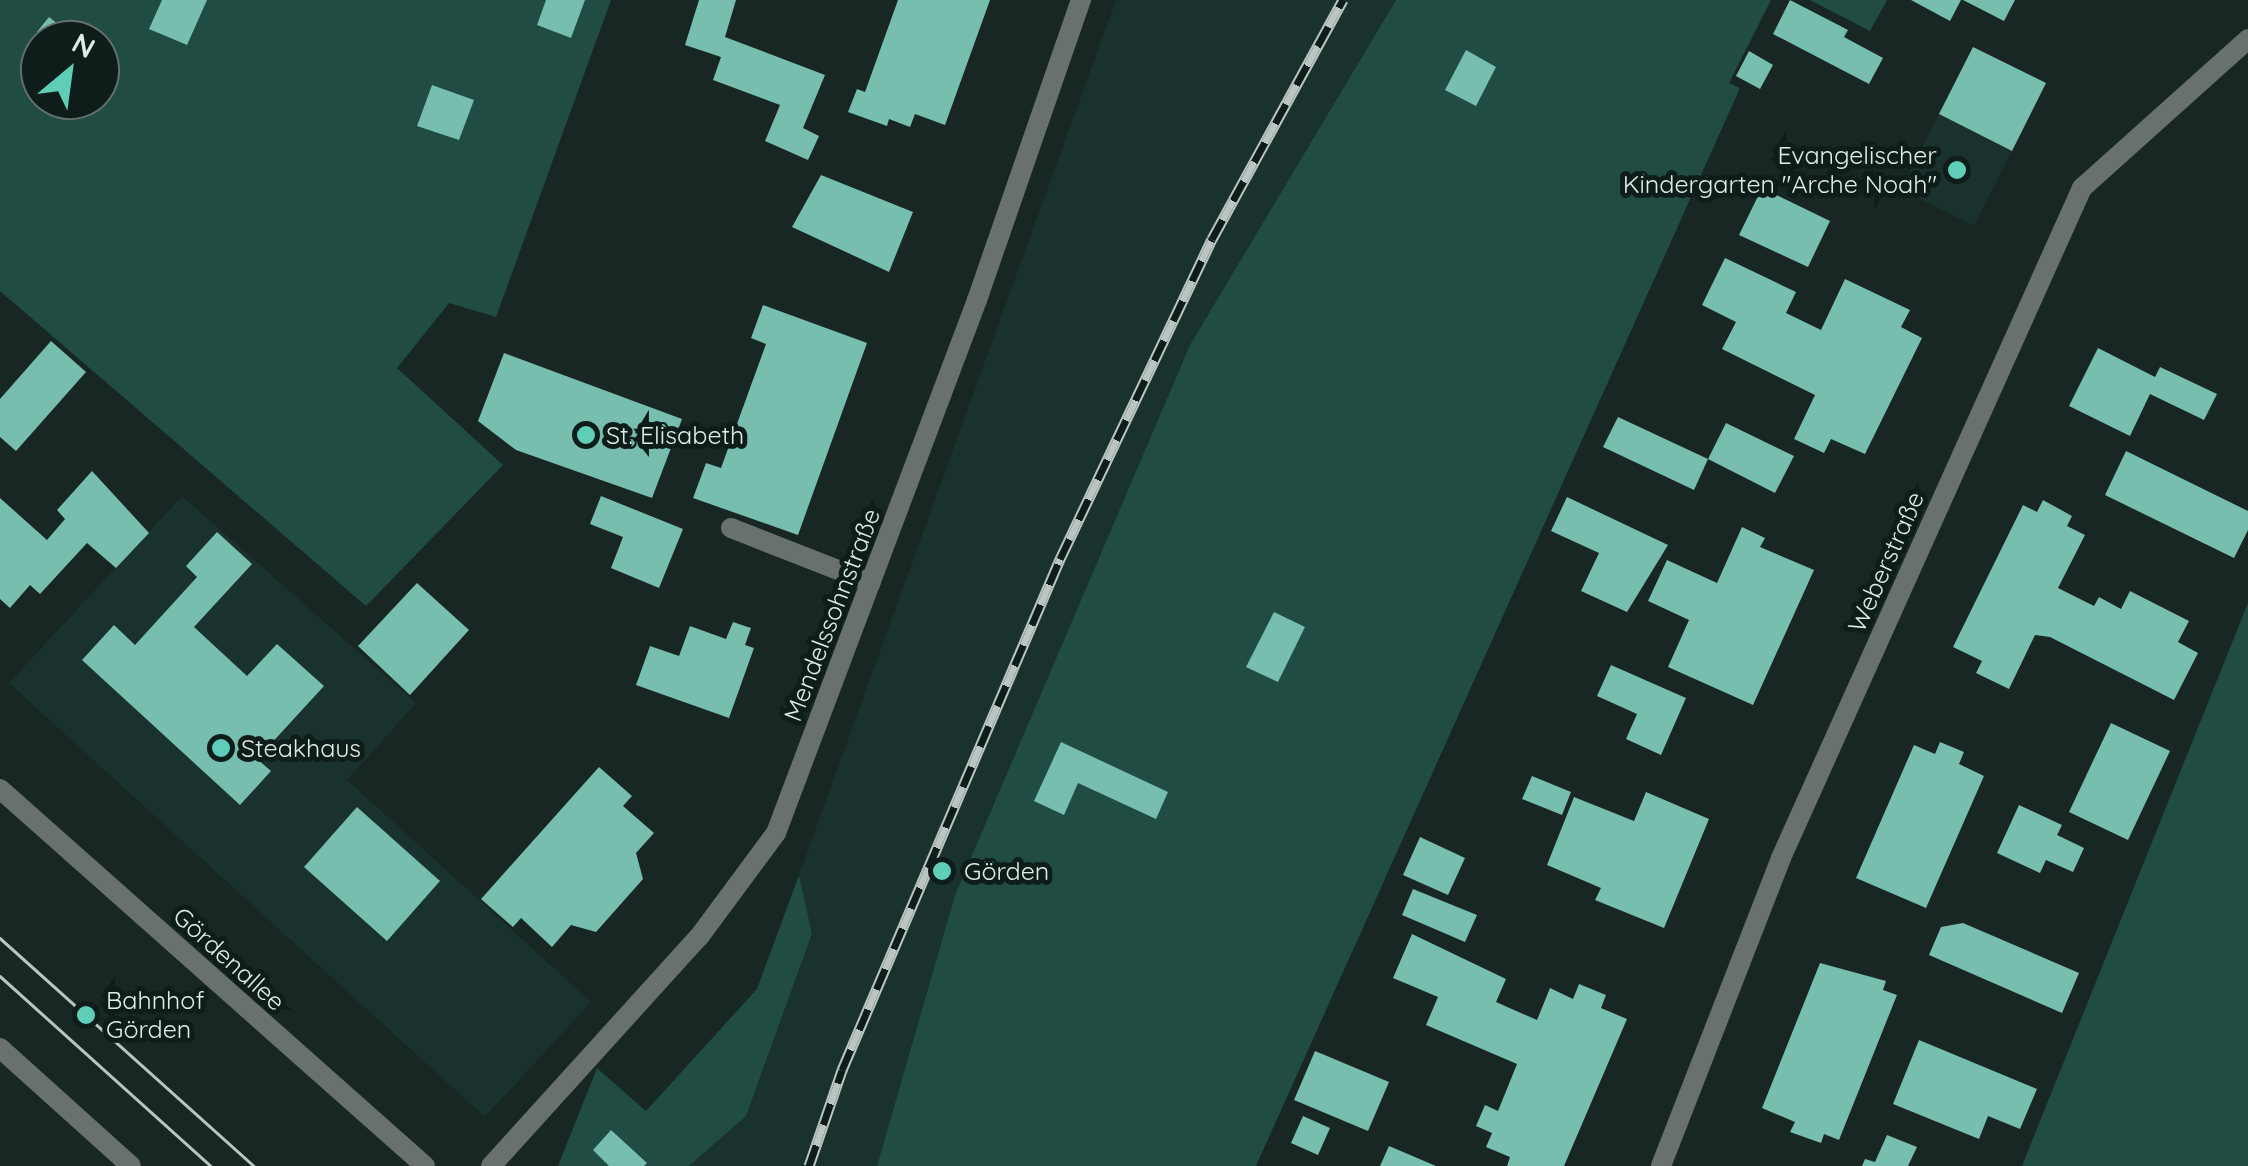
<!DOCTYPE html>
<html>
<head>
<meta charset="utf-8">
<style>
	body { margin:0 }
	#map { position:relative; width:2248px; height:1166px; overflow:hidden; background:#182723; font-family:Quicksand,sans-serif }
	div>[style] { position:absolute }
	.built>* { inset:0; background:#1a322d }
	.green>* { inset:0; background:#204c43 }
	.building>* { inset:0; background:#77beae }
	.service>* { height:20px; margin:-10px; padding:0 10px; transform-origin:10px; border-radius:10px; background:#69716e }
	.minor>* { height:20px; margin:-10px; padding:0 10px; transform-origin:10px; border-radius:10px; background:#69716e }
	.tertiary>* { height:20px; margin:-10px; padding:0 10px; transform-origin:10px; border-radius:10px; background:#69716e }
	.tram>* { height:2.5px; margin:-1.25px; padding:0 1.25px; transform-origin:1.25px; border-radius:1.25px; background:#bac5c2 }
	.rail>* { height:11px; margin-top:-5.5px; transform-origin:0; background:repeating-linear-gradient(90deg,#0e1d1a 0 22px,#bac5c2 0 44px); box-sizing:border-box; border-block:2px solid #bac5c2 }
	.dots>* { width:28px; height:28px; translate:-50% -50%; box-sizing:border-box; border:5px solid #0e1d1a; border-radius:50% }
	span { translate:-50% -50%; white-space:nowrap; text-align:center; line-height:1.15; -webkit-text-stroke:10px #0e1d1a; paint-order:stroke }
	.poi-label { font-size:25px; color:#e0eae7 }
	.right { translate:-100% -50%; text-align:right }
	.left { translate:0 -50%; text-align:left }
	.street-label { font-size:25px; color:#e0eae7 }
	.north { position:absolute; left:20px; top:20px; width:100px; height:100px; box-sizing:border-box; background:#0e1d1a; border:2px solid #626f6c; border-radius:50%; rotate:29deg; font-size:28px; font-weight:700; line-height:40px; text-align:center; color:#e0eae7 }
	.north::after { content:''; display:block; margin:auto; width:35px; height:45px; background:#5eceb8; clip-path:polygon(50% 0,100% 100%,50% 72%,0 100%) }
</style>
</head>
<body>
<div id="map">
	<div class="built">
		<i style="clip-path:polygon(1116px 0,1396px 0,1190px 345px,955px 895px,877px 1166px,689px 1166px,746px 1116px,812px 935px,799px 875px)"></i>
		<i style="clip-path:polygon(1939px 114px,2012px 151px,1974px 226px,1901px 189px)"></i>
		<i style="clip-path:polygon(182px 496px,416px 703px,347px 780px,591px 1002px,485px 1117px,9px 683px)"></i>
	</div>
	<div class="green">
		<i style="clip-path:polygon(evenodd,0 0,611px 0,496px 317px,449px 303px,397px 368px,503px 465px,366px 606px,0 291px,0 0,40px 40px,100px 40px,100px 100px,40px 100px,40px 40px)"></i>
		<i style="clip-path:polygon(1396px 0,1771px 0,1729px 83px,1740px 88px,1256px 1166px,877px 1166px,955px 895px,1190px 345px)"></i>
		<i style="clip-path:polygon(1810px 0,1887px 0,1870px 31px)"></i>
		<i style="clip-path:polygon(2248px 603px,2248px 1166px,2022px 1166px)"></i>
		<i style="clip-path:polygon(799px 875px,812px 934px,746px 1116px,689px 1166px,558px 1166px,597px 1068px,646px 1111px,757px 989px)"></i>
	</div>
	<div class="building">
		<i style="clip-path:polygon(162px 0,207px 0,187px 45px,149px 29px)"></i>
		<i style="clip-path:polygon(546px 0,585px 0,571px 38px,537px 25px)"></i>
		<i style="clip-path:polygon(699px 0,736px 0,725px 37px,825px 75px,803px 128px,819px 136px,808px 160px,765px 141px,780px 105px,713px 80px,721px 57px,685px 45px)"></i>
		<i style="clip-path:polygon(898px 0,990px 0,945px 125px,915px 114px,910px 127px,889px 119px,887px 126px,848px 112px,857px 89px,865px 92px)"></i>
		<i style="clip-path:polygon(1790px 0,1848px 30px,1844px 37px,1883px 58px,1869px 84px,1773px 34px)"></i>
		<i style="clip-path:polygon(1911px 0,1961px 0,1950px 21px)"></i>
		<i style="clip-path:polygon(1963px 0,2015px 0,2004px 21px)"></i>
		<i style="clip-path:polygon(49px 17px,78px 40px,47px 40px,37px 32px)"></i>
		<i style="clip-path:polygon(1973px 47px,2046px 83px,2012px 151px,1939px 114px)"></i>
		<i style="clip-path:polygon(1466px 50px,1496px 67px,1476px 106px,1445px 90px)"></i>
		<i style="clip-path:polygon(1749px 51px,1773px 65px,1760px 89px,1736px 76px)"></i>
		<i style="clip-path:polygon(432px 85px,474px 100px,459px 140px,417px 126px)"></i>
		<i style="clip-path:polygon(821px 175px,913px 212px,889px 272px,792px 227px)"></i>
		<i style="clip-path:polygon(1762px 188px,1830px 221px,1808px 267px,1739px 235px)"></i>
		<i style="clip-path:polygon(1725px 258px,1796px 292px,1786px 313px,1821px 330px,1845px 279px,1910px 310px,1901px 327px,1922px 338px,1865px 454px,1831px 439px,1824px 453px,1794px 439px,1815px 395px,1722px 349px,1736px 322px,1702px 305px)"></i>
		<i style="clip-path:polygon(763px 305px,867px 343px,798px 535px,693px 498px,706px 463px,721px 468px,766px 344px,751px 338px)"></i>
		<i style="clip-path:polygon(51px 341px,86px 372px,16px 451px,0 437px,0 399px)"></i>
		<i style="clip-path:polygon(2098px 348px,2155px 377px,2160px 367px,2217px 394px,2204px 420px,2150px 394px,2130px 436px,2069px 406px)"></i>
		<i style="clip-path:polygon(504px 353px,682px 419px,652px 498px,516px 450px,478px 421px)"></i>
		<i style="clip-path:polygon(1618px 417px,1708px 459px,1694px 490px,1603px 447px)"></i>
		<i style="clip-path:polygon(1726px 423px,1794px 456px,1775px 493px,1708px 459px)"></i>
		<i style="clip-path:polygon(2126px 451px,2248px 511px,2248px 530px,2234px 558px,2105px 495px)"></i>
		<i style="clip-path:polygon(92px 471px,149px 533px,116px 568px,87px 543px,40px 594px,30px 585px,10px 608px,0 599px,0 498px,47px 540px,65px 519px,57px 510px)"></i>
		<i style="clip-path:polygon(601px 496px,683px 529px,659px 588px,611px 568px,623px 537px,590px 524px)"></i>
		<i style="clip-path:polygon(1567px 497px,1668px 545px,1627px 612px,1581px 591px,1599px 553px,1551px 531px)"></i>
		<i style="clip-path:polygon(2043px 500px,2072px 516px,2067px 526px,2085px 535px,2058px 588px,2094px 606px,2099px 597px,2121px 609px,2130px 591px,2189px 621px,2178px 642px,2198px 653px,2174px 700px,2050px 637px,2035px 635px,2009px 689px,1976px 673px,1982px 661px,1953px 647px,2023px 505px,2037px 512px)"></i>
		<i style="clip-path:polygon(1742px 527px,1765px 538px,1760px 547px,1814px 570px,1753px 705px,1668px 667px,1689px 620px,1648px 601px,1667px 560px,1717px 583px)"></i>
		<i style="clip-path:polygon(217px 532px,252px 564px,194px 627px,247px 676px,277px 644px,324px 686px,257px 759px,271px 771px,240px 805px,82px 660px,114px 625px,135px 645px,197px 577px,186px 566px)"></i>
		<i style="clip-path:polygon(417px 583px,469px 630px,410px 695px,358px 646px)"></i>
		<i style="clip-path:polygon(1274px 612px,1305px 627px,1278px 682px,1246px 667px)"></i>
		<i style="clip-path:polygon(733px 622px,751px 628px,745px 645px,754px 648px,729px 718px,636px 685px,650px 646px,679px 656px,690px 626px,726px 639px)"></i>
		<i style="clip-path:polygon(1611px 665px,1686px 698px,1661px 755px,1626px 739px,1637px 714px,1597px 696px)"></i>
		<i style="clip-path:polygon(2111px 723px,2170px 751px,2128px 840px,2069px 812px)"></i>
		<i style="clip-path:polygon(1061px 742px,1168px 792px,1156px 819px,1078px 783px,1064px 815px,1034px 801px)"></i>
		<i style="clip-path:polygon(1940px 742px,1964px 752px,1959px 764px,1984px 776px,1926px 908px,1856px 878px,1914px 745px,1935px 754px)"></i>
		<i style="clip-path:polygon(599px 767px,632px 796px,623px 806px,654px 833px,636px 853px,643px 879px,596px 932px,571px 925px,552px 947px,521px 918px,513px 927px,481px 899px)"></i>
		<i style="clip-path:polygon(1532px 776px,1571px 792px,1562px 815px,1522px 799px)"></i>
		<i style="clip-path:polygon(1646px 792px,1709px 819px,1664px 928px,1595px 900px,1601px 888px,1547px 865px,1574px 797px,1634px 821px)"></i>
		<i style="clip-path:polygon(2019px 805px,2062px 825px,2057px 835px,2084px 848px,2073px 872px,2046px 860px,2040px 873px,1997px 853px)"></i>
		<i style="clip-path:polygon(357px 807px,440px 881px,387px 941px,304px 867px)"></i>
		<i style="clip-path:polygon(1420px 837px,1465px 858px,1448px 895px,1403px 875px)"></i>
		<i style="clip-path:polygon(1413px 889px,1477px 915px,1465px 942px,1402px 915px)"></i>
		<i style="clip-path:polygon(1963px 923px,2079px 973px,2062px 1013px,1929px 955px,1941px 927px)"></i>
		<i style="clip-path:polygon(1412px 934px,1506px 979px,1496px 1002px,1537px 1020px,1550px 988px,1573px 999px,1579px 984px,1606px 995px,1601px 1008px,1627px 1019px,1564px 1166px,1507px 1166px,1510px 1157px,1486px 1147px,1492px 1133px,1476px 1126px,1485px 1105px,1498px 1111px,1517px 1064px,1426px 1025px,1438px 997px,1393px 978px)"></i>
		<i style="clip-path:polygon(1820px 963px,1886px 981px,1883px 990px,1897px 995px,1839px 1140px,1824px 1134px,1821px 1143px,1790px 1132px,1795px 1122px,1762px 1108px)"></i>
		<i style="clip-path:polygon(1919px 1040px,2037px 1089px,2020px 1129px,1988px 1116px,1979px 1139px,1893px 1104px)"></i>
		<i style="clip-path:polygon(1315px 1051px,1389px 1082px,1368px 1131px,1294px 1100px)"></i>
		<i style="clip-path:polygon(1303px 1116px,1330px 1128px,1318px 1155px,1291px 1143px)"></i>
		<i style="clip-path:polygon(611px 1130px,647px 1163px,644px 1166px,609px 1166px,593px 1150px)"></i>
		<i style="clip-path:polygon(1887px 1135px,1917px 1147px,1908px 1166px,1862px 1166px,1865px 1159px,1875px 1162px)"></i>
		<i style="clip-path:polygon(1389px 1146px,1436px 1166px,1380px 1166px)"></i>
	</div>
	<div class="service">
		<i style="left:731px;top:528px;width:150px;rotate:21.4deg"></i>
	</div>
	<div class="minor">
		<i style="left:0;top:1048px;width:176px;rotate:42deg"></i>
		<i style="left:491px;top:1166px;width:309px;rotate:-47.8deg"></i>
		<i style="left:699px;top:937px;width:129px;rotate:-53.5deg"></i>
		<i style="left:776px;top:833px;width:570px;rotate:-69.34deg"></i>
		<i style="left:977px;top:300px;width:318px;rotate:-70.9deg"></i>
		<i style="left:1661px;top:1166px;width:331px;rotate:-68.7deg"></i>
		<i style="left:1781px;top:858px;width:735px;rotate:-65.81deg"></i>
		<i style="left:2082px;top:188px;width:223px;rotate:-41.9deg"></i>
	</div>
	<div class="tertiary">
		<i style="left:0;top:789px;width:568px;rotate:41.57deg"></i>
	</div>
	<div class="tram">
		<i style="left:0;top:938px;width:341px;rotate:41.9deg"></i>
		<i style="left:0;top:976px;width:284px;rotate:42deg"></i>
	</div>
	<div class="rail">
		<i style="left:809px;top:1166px;width:102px;rotate:-71deg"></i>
		<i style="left:842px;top:1070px;width:556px;rotate:-66.9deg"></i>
		<i style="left:1060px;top:559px;width:354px;rotate:-64.6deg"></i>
		<i style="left:1212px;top:239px;width:273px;rotate:-61.3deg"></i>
	</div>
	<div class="dots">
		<i style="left:1957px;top:170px;background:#5eceb8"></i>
		<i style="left:586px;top:435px;background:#5eceb8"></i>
		<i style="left:221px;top:748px;background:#5eceb8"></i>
		<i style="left:942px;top:871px;background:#5eceb8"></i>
		<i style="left:86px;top:1015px;background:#5eceb8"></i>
	</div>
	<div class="poi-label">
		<span class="right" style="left:1937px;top:170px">Evangelischer<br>Kindergarten "Arche Noah"</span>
		<span class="left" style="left:606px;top:435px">St. Elisabeth</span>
		<span class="left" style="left:241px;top:748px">Steakhaus</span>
		<span class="left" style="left:964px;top:871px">Görden</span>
		<span class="left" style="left:106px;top:1015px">Bahnhof<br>Görden</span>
	</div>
	<div class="street-label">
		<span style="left:1886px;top:562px;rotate:-66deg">Weberstraße</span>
		<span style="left:832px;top:615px;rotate:-69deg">Mendelssohnstraße</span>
		<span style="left:229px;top:959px;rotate:42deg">Gördenallee</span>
	</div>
	<div class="north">N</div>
</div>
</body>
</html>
